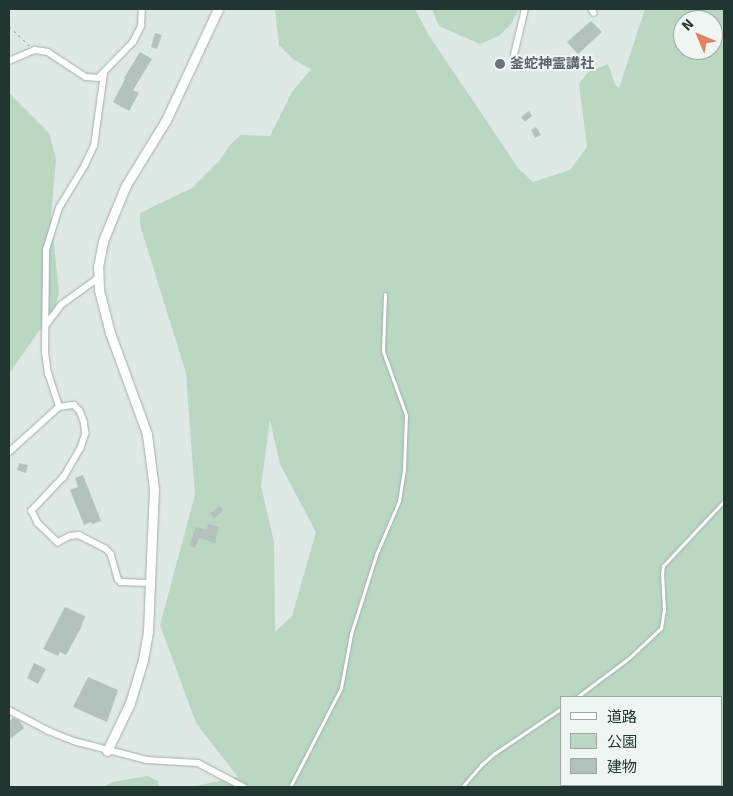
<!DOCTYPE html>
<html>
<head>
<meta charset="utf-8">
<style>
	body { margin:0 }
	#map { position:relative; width:733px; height:796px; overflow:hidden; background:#dee8e4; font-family:Signika,"Noto Sans JP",sans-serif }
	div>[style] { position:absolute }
	.green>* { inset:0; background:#b9d7c1 }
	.building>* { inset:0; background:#b4c2bd }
	.path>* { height:1px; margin-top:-0.5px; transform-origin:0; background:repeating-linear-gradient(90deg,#82a89c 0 2.5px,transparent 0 6.5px) }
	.roads { filter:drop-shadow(0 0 1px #a2afaa) drop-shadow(0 0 1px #a2afaa) }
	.lane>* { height:3px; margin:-1.5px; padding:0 1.5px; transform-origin:1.5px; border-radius:1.5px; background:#fff }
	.street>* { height:5.5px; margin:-2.75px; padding:0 2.75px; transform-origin:2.75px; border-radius:2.75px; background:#fff }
	.secondary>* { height:9px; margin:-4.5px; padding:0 4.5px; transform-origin:4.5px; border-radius:4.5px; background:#fff }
	.dots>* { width:14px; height:14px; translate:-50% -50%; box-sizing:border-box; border:2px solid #eef5f2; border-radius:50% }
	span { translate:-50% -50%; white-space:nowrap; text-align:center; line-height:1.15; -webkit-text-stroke:4px #eef5f2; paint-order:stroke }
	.worship-label { font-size:14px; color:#5b616d; font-weight:700 }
	.left { translate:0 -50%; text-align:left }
	.frame { position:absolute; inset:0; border:10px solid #213630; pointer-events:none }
	.legend { position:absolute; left:560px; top:696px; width:162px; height:90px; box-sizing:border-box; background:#eef5f2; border:1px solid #9ca9a4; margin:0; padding:6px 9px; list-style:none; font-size:15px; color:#213630 }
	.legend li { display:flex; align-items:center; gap:10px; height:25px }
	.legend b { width:25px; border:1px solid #9ca9a4 }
	.north { position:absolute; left:673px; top:10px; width:50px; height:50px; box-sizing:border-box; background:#eef5f2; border:1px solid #9ca9a4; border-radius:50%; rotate:315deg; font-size:14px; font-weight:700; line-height:20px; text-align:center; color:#213630 }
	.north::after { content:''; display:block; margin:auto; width:18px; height:22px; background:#e28262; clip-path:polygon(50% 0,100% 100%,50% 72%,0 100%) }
</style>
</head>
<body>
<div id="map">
	<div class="green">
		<i style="clip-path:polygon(evenodd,275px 9px,415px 9px,428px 34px,518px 168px,533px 182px,570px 170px,587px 147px,579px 84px,588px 72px,608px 64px,615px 84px,619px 88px,645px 9px,724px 9px,724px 787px,602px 787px,604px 785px,722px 785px,722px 697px,562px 697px,562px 785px,596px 785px,591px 787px,191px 787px,238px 777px,196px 723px,160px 625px,195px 495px,186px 373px,140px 225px,140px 213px,192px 188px,220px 160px,229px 146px,241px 135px,270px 136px,292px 92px,311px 69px,294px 60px,279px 45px,275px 9px,683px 20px,713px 20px,713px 50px,683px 50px,683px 20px,275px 9px,270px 420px,280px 464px,316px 532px,292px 616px,275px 632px,274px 542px,261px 486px,270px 420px)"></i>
		<i style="clip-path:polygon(432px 9px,519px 9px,511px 24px,499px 36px,480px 44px,439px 26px)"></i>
		<i style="clip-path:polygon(9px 93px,49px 133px,56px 159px,51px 216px,59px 292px,53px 317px,38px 332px,9px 374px)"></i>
		<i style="clip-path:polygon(147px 776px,158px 781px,159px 787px,103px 787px,113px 782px)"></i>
	</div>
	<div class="building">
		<i style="clip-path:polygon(591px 21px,602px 32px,578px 54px,567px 42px)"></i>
		<i style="clip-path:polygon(155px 33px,162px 35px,157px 49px,151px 47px)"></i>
		<i style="clip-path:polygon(140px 52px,152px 59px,133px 90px,139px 93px,129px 111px,113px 102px,125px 79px,124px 78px)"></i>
		<i style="clip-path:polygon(529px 111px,532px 116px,525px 122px,521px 117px)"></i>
		<i style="clip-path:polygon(536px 127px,541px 135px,535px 138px,531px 130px)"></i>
		<i style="clip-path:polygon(19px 463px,28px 465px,26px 473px,17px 470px)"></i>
		<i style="clip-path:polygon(83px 475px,101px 521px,92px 524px,91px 522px,84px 525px,70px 490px,78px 487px,75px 478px)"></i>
		<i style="clip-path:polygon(220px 506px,223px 511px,214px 518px,210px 513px)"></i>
		<i style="clip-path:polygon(208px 524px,219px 527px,215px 543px,199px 538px,195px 548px,189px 546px,196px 527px,207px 530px)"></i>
		<i style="clip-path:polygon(65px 607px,85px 616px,81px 628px,66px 655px,60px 652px,58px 656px,43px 649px)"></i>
		<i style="clip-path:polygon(34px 663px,46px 669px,38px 684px,27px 678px)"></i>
		<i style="clip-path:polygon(88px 677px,118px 690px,107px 722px,73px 707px)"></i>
		<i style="clip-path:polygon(13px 718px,19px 720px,24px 728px,9px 740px,9px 721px)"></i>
	</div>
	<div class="path">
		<i style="left:9px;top:26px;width:28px;rotate:44deg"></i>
	</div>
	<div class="roads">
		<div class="lane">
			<i style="left:577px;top:697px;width:65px;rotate:-36.9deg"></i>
			<i style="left:629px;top:658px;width:44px;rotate:-43.2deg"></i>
			<i style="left:661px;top:628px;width:18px;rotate:-81deg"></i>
			<i style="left:664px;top:610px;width:36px;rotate:-93deg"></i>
			<i style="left:662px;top:574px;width:8px;rotate:-83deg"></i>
			<i style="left:663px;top:566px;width:89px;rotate:-46.8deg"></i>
			<i style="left:290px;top:787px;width:111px;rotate:-62.7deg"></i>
			<i style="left:341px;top:688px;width:55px;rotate:-79.5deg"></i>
			<i style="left:351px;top:634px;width:83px;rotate:-72.4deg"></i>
			<i style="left:376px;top:555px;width:59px;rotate:-66.9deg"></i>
			<i style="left:399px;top:501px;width:32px;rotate:-81deg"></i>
			<i style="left:404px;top:469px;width:54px;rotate:-87.9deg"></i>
			<i style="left:406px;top:415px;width:68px;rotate:-109.8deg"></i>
			<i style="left:383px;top:351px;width:57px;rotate:-88deg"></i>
			<i style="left:462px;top:787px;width:29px;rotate:-49deg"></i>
			<i style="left:481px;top:765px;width:18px;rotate:-41deg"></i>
			<i style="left:495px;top:753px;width:81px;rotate:-33.9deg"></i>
		</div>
		<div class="street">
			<i style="left:592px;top:9px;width:4px;rotate:63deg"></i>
			<i style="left:514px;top:55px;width:47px;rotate:-76.6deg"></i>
			<i style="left:9px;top:61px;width:28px;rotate:-23deg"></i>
			<i style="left:35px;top:50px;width:7px;rotate:8deg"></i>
			<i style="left:42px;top:51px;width:6px;rotate:9deg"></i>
			<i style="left:48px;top:52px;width:45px;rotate:33.3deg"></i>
			<i style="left:86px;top:77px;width:12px;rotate:5deg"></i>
			<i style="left:98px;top:78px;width:50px;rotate:-45.8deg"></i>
			<i style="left:133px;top:42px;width:18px;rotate:-63deg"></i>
			<i style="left:141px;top:26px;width:17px;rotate:-87deg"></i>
			<i style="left:46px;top:325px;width:25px;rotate:-53deg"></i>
			<i style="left:61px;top:305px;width:46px;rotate:-36.1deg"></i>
			<i style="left:59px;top:407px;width:35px;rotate:-108deg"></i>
			<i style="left:48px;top:374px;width:21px;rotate:-98deg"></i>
			<i style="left:45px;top:353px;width:103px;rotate:-89.4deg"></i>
			<i style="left:46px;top:250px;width:44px;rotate:-72.8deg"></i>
			<i style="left:59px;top:208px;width:50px;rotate:-58.8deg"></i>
			<i style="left:85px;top:165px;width:21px;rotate:-65deg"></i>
			<i style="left:94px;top:146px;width:73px;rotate:-82.1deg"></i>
			<i style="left:9px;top:452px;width:67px;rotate:-42deg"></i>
			<i style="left:59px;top:407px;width:15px;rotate:-8deg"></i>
			<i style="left:74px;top:405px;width:8px;rotate:45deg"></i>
			<i style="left:80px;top:411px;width:11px;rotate:68deg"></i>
			<i style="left:84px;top:421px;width:12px;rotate:81deg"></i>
			<i style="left:86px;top:433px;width:16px;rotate:108deg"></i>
			<i style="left:81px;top:448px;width:34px;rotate:120deg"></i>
			<i style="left:64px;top:477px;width:47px;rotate:133.3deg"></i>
			<i style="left:32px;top:511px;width:13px;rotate:63deg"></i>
			<i style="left:38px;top:523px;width:28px;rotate:44deg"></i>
			<i style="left:58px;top:542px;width:13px;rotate:-27deg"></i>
			<i style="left:70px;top:536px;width:9px;rotate:-6deg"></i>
			<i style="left:79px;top:535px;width:29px;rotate:27deg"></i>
			<i style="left:105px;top:548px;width:8px;rotate:45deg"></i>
			<i style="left:111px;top:554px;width:26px;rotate:74deg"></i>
			<i style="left:118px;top:579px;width:4px;rotate:45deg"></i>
			<i style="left:121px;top:582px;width:28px;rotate:2deg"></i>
			<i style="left:9px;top:710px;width:45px;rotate:27.7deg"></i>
			<i style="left:49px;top:731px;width:27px;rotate:22deg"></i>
			<i style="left:74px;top:741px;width:75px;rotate:14.6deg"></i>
			<i style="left:147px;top:760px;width:51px;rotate:3.4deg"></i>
			<i style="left:198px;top:763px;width:52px;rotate:27.6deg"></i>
		</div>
		<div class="secondary">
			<i style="left:107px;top:751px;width:53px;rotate:-64.4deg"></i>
			<i style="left:130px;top:703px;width:45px;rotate:-73.2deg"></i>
			<i style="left:143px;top:660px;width:29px;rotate:-80deg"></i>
			<i style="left:148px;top:631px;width:142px;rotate:-87.6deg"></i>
			<i style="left:154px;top:489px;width:55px;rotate:-97.3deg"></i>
			<i style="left:147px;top:434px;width:108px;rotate:-110.1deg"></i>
			<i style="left:110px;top:333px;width:44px;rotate:-104.3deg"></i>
			<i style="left:99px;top:290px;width:23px;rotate:-92deg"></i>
			<i style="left:98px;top:267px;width:26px;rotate:-79deg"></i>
			<i style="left:103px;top:241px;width:61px;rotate:-67.7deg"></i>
			<i style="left:126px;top:185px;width:76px;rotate:-58.4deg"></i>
			<i style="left:166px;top:120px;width:123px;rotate:-64.9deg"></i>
		</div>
	</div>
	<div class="dots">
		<i style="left:500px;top:64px;background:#6b7280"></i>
	</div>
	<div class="worship-label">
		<span class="left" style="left:510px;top:64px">釜蛇神霊講社</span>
	</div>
	<div class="frame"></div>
	<ul class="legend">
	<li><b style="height:6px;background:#fff"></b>道路</li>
	<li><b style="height:14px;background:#b9d7c1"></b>公園</li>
	<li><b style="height:14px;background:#b4c2bd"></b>建物</li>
	</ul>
	<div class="north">N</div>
</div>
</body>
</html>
